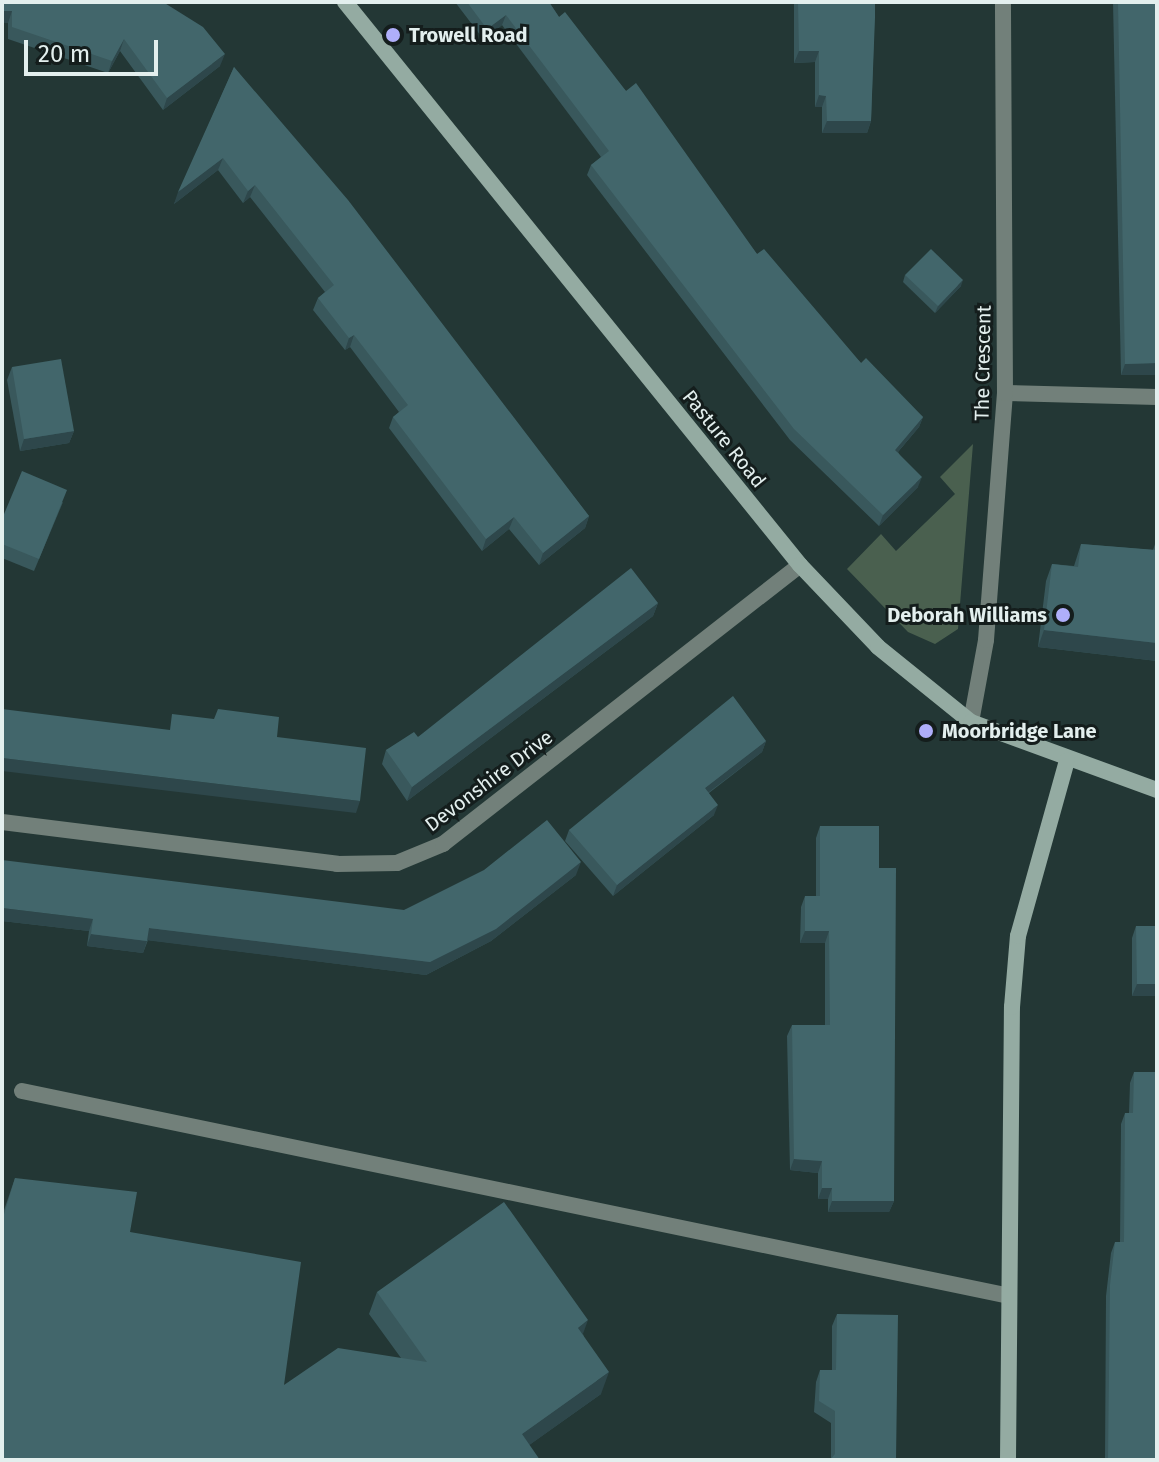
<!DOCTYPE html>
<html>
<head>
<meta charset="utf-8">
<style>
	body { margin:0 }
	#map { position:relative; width:1159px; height:1462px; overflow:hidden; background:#233735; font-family:"Fira Sans",sans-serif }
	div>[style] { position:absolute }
	.green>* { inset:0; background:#4a604f }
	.lane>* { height:16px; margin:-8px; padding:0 8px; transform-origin:8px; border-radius:8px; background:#72807a }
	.street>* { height:16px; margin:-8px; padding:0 8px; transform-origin:8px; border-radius:8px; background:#72807a }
	.secondary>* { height:16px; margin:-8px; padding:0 8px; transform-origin:8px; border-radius:8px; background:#94aba2 }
	.wall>* { inset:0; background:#39585c }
	.shaded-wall>* { inset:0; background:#2e474b }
	.building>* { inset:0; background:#42666b }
	.dots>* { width:22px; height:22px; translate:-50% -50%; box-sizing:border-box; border:4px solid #141d1c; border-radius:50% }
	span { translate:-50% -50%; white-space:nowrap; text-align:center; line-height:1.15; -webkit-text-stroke:6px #141d1c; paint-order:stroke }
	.poi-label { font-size:20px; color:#e3efee; font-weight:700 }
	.left { translate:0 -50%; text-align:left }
	.right { translate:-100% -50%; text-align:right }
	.street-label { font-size:20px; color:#e3efee }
	.frame { position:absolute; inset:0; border:4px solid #e3efee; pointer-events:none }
	.scale { position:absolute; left:24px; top:40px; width:134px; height:36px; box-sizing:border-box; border:4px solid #e3efee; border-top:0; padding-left:10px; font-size:24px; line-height:28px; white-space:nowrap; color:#e3efee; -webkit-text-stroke:6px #141d1c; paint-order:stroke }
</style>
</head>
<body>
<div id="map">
	<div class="green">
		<i style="clip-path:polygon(973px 444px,958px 629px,935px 644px,908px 632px,847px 569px,881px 534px,896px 551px,955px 494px,940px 477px)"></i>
	</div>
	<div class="lane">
		<i style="left:1005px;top:393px;width:152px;rotate:1.5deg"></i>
		<i style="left:22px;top:1091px;width:1008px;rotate:11.73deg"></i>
	</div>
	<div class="street">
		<i style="left:971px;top:722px;width:83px;rotate:-79.6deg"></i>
		<i style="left:986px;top:640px;width:248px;rotate:-85.6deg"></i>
		<i style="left:1005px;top:393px;width:391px;rotate:-90.3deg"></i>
		<i style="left:2px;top:822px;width:338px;rotate:7.1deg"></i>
		<i style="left:337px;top:864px;width:60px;rotate:-1deg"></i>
		<i style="left:397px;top:863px;width:50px;rotate:-22.4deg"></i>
		<i style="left:443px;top:844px;width:453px;rotate:-38deg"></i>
	</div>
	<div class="secondary">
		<i style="left:345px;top:2px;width:724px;rotate:51.06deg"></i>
		<i style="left:800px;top:565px;width:113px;rotate:46.4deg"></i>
		<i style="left:878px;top:647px;width:119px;rotate:38.9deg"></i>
		<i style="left:971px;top:722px;width:198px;rotate:20.1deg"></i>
		<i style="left:1008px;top:1460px;width:453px;rotate:-89.5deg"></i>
		<i style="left:1012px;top:1007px;width:71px;rotate:-85.2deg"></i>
		<i style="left:1018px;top:936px;width:182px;rotate:-74.4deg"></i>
	</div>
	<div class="wall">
		<i style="clip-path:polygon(2px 2px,220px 66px,163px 110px,120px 51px,108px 73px,8px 39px,8px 23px,2px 22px)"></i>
		<i style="clip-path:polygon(455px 2px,549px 2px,559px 17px,626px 91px,757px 254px,861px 363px,923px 417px,919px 427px,898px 452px,918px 487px,879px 526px,790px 440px,587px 175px,591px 165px,601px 157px,502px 25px,484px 40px)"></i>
		<i style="clip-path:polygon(794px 2px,875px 2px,871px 121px,867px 133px,822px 133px,822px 107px,815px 107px,815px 62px,794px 63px)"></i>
		<i style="clip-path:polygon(1113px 2px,1157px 2px,1157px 375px,1121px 375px)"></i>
		<i style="clip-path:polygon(234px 67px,589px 516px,585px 528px,539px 565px,509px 529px,482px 551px,389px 428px,393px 417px,399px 412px,350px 347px,345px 350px,313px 310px,318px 298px,325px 292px,250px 197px,243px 203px,218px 170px,174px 204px)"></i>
		<i style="clip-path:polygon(905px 275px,961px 286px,935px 313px,903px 282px)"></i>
		<i style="clip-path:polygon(12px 367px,74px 431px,69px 443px,20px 451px,7px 380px)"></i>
		<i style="clip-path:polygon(63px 502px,34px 571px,2px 558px,2px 519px)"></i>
		<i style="clip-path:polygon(1157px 538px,1157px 661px,1038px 647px,1046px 581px,1052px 564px,1074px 566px,1081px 544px,1153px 550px)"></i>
		<i style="clip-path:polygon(658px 603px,653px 616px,407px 801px,382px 764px,386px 750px,418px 737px)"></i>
		<i style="clip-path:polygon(766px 741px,762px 752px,709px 793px,714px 815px,613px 896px,565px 841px,569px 830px)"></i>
		<i style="clip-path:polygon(820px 826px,879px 868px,894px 1201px,889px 1212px,828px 1212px,828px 1199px,818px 1199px,818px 1173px,790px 1170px,787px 1036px,792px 1025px,825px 1025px,825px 943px,800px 943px,801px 907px,805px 896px,816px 896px,816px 838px)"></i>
		<i style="clip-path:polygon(576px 875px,491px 941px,426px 975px,148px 940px,143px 953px,87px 946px,89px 931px,2px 921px,404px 910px)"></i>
		<i style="clip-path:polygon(1136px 926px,1157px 926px,1157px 996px,1132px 996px,1132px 938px)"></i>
		<i style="clip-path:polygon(1134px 1072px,1157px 1460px,1105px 1460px,1106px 1296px,1111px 1253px,1115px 1242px,1120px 1242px,1121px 1124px,1125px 1113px,1129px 1113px,1130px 1083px)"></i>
		<i style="clip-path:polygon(15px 1178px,130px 1232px,284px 1385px,401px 1358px,369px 1314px,377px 1292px,583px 1334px,601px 1394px,529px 1445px,2px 1460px,2px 1216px)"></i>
		<i style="clip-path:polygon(837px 1314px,896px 1460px,831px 1459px,831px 1423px,814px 1412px,816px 1382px,820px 1370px,832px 1370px,832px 1326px)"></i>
	</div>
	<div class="shaded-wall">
		<i style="clip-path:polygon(2px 11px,12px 11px,8px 23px,2px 22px)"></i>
		<i style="clip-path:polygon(506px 15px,502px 25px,484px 40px,487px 29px)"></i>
		<i style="clip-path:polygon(124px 39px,120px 51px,108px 73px,112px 61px)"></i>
		<i style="clip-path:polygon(799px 51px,819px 51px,815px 62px,794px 63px)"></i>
		<i style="clip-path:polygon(225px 54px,220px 66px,163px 110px,167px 98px)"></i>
		<i style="clip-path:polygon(819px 95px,826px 96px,822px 107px,815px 107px)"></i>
		<i style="clip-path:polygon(827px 121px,871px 121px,867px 133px,822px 133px)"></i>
		<i style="clip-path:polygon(223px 158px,218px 170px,174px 204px,178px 192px)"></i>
		<i style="clip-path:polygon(255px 185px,250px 197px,243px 203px,248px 191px)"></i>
		<i style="clip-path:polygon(963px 280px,961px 286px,935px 313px,938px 306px)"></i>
		<i style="clip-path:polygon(354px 335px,350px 347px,345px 350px,349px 338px)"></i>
		<i style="clip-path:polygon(1157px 363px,1157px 375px,1121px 375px,1125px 364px)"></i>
		<i style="clip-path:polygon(923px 417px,919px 427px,891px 460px,895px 450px)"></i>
		<i style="clip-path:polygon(74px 431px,69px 443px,20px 451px,24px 439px)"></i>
		<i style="clip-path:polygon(922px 477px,918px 487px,879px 526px,883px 515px)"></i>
		<i style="clip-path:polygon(589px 516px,585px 528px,539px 565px,543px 553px)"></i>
		<i style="clip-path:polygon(514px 517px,509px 529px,482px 551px,486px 539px)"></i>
		<i style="clip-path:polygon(658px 603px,653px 616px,407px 801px,412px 787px)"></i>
		<i style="clip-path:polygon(1044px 630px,1157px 643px,1157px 661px,1038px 647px)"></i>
		<i style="clip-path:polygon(766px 741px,762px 752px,701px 798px,705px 788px)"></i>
		<i style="clip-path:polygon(2px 758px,360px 801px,356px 813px,2px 771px)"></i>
		<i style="clip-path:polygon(718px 805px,714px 815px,613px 896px,617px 885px)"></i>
		<i style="clip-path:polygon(581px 862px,576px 875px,491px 941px,426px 975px,145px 940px,149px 928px,430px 962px)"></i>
		<i style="clip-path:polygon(2px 908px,93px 919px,89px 931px,2px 921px)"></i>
		<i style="clip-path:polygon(805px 931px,829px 931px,825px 943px,800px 943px)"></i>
		<i style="clip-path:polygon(91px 934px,147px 941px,143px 953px,87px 946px)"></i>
		<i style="clip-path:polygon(1137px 984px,1157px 984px,1157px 996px,1132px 996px)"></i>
		<i style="clip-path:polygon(794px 1159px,822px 1161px,818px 1173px,790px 1170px)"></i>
		<i style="clip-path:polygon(822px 1188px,832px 1188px,828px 1199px,818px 1199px)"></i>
		<i style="clip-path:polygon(832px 1201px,894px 1201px,889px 1212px,828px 1212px)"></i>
		<i style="clip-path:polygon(588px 1320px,580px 1342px,578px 1328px)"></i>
		<i style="clip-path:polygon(609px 1372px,601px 1394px,514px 1456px,522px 1434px)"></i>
	</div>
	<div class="building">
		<i style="clip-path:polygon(2px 2px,163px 2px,203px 27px,225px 54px,167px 98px,124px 39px,112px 61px,12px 27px,12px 11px,2px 11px)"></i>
		<i style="clip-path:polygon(467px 2px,549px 2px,559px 17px,565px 12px,626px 91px,636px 83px,757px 254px,764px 249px,861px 363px,866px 358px,923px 417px,895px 450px,922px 477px,883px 515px,794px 429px,591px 165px,609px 151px,506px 15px,487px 29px)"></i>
		<i style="clip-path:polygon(798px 2px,875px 2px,875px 17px,871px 121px,827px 121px,826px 96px,819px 95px,819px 51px,799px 51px)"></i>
		<i style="clip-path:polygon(1118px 2px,1157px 2px,1157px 363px,1125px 364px)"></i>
		<i style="clip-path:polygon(234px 67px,348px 200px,589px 516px,543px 553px,514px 517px,486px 539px,393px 417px,408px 405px,354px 335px,349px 338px,318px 298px,334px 285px,255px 185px,248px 191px,223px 158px,178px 192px)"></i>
		<i style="clip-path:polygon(931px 249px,963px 280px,938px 306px,905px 275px)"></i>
		<i style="clip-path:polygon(61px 359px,74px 431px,24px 439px,12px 367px)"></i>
		<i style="clip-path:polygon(22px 471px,67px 490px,39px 559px,2px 544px,2px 519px)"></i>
		<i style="clip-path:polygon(1157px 541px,1157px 643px,1044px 630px,1052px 564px,1078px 567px,1081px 544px,1156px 550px)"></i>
		<i style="clip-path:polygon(631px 568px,658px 603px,412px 787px,386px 750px,414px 732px,418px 737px)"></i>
		<i style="clip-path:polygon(733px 696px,766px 741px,705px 788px,718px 805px,617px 885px,569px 830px)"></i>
		<i style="clip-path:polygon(2px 709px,170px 730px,172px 714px,214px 719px,218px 709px,279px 717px,277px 737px,366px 748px,360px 801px,2px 758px)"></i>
		<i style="clip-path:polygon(547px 820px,581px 862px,496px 929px,430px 962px,149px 928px,147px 941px,91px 934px,93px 919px,2px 908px,2px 860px,404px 910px,484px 870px)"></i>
		<i style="clip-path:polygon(820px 826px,879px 826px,879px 868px,896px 868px,894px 1201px,832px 1201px,832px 1188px,822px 1188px,822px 1161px,794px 1159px,792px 1025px,830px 1025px,829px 931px,805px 931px,805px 896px,820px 896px)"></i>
		<i style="clip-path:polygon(1136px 926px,1157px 926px,1157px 984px,1137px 984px)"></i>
		<i style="clip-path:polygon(1134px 1072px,1157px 1072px,1157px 1460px,1108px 1460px,1110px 1285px,1115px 1242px,1124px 1242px,1125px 1113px,1133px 1113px)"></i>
		<i style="clip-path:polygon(15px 1178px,137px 1192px,130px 1232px,301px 1262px,284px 1385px,338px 1348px,427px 1362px,377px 1292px,504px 1202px,588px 1320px,578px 1328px,609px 1372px,522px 1434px,540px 1460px,2px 1460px,2px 1221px)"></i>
		<i style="clip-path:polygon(837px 1314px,898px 1315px,896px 1460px,830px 1460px,835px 1454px,835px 1411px,819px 1401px,820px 1370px,836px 1370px)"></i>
	</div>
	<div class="dots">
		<i style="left:393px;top:35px;background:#afaefa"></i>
		<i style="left:1063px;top:615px;background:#afaefa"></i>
		<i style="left:926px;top:731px;background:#afaefa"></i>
	</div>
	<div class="poi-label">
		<span class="left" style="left:409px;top:35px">Trowell Road</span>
		<span class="right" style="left:1047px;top:615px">Deborah Williams</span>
		<span class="left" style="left:942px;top:731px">Moorbridge Lane</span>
	</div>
	<div class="street-label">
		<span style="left:983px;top:363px;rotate:-89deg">The Crescent</span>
		<span style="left:724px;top:439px;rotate:51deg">Pasture Road</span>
		<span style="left:489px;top:781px;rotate:-37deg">Devonshire Drive</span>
	</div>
	<div class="frame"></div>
	<div class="scale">20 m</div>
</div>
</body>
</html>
